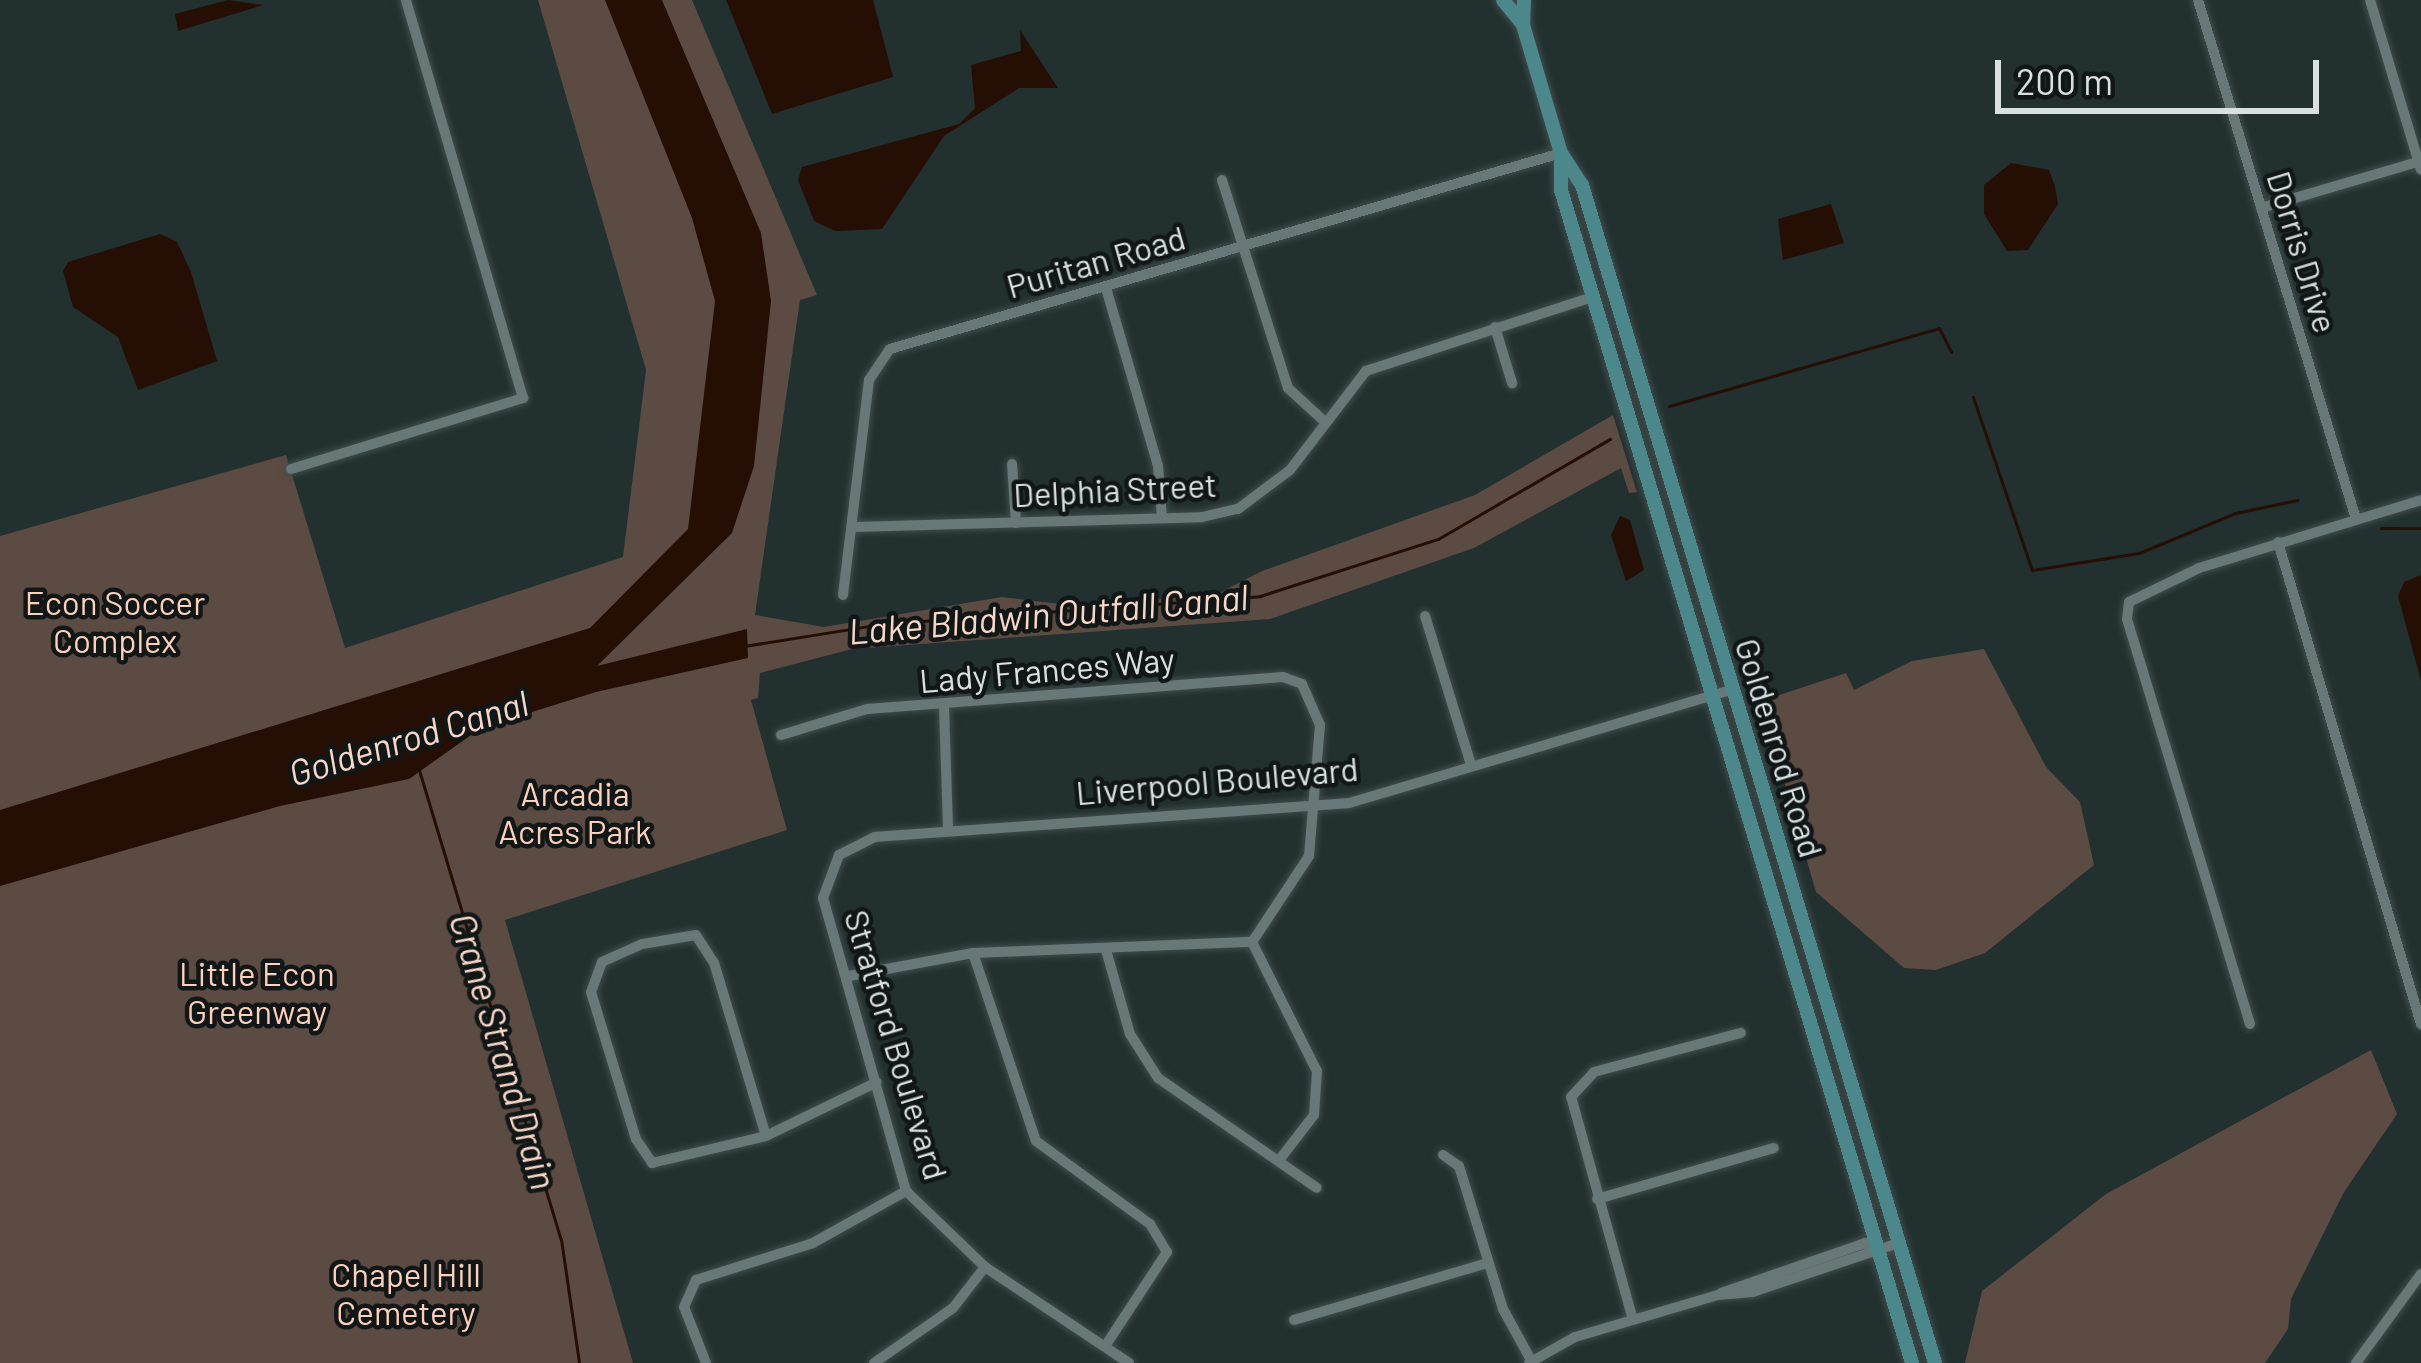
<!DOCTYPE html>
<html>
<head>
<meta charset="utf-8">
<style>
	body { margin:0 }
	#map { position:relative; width:2421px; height:1363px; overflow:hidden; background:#223030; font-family:Barlow,sans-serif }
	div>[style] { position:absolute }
	.green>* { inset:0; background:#5c4b42 }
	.water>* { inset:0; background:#250f04 }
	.stream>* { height:3px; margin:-1.5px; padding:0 1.5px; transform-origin:1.5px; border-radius:1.5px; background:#250f04 }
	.roads { filter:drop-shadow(0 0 3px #404c4c) drop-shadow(0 0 3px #404c4c) }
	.minor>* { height:10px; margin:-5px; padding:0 5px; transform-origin:5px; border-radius:5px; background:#687777 }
	.major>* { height:14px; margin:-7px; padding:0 7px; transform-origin:7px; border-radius:7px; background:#4c888b }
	span { translate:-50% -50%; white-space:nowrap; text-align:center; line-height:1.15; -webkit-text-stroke:9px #111617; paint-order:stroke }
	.street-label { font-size:33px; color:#d8e0e1 }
	.park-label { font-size:33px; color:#fdd0bb }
	.water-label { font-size:36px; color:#f9d7c7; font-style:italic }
	.scale { position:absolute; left:1995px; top:60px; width:324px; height:54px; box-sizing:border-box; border:6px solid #d8e0e1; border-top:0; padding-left:15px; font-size:36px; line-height:42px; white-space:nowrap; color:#d8e0e1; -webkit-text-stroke:9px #111617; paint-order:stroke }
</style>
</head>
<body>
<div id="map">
	<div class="green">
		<i style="clip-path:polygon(538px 0,692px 0,817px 295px,800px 300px,755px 615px,824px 627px,1002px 597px,1069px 605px,1215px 595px,1262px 571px,1475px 495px,1613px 415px,1637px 492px,1629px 493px,1621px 468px,1474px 548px,1270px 619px,852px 649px,760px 673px,758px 698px,751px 700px,787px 830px,505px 920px,633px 1363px,0 1363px,0 536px,286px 455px,345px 648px,623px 557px,646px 370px)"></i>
		<i style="clip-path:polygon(1984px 649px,2046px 767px,2080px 802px,2094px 865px,1985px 953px,1936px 970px,1904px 968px,1816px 892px,1761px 701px,1846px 673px,1854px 690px,1912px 661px)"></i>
		<i style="clip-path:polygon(2371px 1050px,2397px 1114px,2344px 1192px,2291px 1299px,2288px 1329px,2265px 1363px,1965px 1363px,1982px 1291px,2106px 1194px)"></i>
	</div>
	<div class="water">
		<i style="clip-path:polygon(228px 0,263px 5px,178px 31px,175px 14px)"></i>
		<i style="clip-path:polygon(605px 0,662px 0,761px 233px,771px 301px,754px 466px,732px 533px,597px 666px,747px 629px,748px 658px,596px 692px,481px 728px,409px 779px,280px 806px,0 886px,0 810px,590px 628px,688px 529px,715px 301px,692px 218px)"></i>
		<i style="clip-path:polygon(726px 0,873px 0,893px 77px,772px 114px)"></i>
		<i style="clip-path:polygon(1020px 30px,1058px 88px,1019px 88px,944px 136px,882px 229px,835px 231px,814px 221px,798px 180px,802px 167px,959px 124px,975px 108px,971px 65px,1021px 51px)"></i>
		<i style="clip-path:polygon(2011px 163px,2049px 170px,2055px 187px,2058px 204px,2028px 250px,2007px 251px,1984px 214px,1984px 185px)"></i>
		<i style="clip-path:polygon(1831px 204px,1844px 243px,1783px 260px,1778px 219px)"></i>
		<i style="clip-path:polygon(160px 234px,177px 242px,191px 272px,217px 361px,138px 390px,118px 337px,73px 307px,63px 271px,68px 262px)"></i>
		<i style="clip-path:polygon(1620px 516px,1630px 520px,1644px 570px,1626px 581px,1611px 535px)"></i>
		<i style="clip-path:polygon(2421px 575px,2421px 681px,2398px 596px,2404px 582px)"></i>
	</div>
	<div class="stream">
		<i style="left:1973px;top:397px;width:183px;rotate:71.2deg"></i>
		<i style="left:2032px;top:570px;width:108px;rotate:-9deg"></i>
		<i style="left:2139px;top:553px;width:104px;rotate:-22.6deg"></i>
		<i style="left:2235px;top:513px;width:64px;rotate:-11.7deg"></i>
		<i style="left:1669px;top:406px;width:281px;rotate:-16.1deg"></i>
		<i style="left:1939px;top:328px;width:27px;rotate:63deg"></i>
		<i style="left:2381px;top:528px;width:40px"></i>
		<i style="left:744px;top:646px;width:140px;rotate:-9.1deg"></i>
		<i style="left:882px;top:624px;width:379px;rotate:-4.2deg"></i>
		<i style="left:1260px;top:596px;width:187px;rotate:-17.8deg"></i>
		<i style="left:1438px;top:539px;width:199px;rotate:-30.2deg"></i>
		<i style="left:419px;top:770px;width:490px;rotate:73.2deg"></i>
		<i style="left:561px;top:1239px;width:125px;rotate:81.7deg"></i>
	</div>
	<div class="roads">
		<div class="minor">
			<i style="left:2198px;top:0;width:543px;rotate:73.07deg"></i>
			<i style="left:2370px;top:0;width:177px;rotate:73.3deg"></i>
			<i style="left:1222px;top:180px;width:218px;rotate:72.4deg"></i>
			<i style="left:1288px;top:388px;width:49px;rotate:42.5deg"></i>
			<i style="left:2261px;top:208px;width:167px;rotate:-16.4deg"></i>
			<i style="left:1106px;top:288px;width:185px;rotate:73.7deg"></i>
			<i style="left:1158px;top:466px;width:52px;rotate:85.6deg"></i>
			<i style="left:1495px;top:327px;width:59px;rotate:73.1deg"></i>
			<i style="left:1012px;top:464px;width:59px;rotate:86.1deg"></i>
			<i style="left:291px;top:469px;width:243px;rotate:-17deg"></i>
			<i style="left:523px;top:398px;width:415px;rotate:-106.4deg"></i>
			<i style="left:854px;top:527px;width:348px;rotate:-1.6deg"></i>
			<i style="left:1202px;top:517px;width:37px;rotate:-13deg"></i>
			<i style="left:1238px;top:509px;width:65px;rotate:-36.9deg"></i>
			<i style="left:1290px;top:470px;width:125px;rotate:-52.5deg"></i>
			<i style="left:1366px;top:371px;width:238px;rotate:-18.1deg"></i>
			<i style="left:2278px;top:542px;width:503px;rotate:73.48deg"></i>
			<i style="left:843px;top:595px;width:217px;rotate:-83.1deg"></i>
			<i style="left:869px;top:380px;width:37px;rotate:-56deg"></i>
			<i style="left:890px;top:349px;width:699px;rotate:-16.28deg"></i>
			<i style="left:1425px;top:616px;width:156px;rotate:72.8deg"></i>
			<i style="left:944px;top:707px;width:122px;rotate:88.1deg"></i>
			<i style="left:781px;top:735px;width:90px;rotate:-16.8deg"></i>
			<i style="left:867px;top:709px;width:417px;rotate:-4.4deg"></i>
			<i style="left:1283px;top:677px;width:20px;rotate:20deg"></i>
			<i style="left:1302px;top:684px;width:45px;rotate:66.3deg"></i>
			<i style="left:1320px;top:725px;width:131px;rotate:94.8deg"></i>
			<i style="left:1309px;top:856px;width:103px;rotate:123.5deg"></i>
			<i style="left:1252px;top:942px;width:144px;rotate:63.3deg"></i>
			<i style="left:1317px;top:1071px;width:44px;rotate:93.9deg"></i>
			<i style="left:1314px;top:1115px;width:56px;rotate:127.7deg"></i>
			<i style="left:1106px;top:950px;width:87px;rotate:74.1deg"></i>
			<i style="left:1130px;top:1034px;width:52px;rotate:57.5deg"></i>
			<i style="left:1158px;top:1078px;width:193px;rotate:34.7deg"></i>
			<i style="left:973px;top:953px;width:198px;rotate:71.5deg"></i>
			<i style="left:1036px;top:1141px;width:141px;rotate:36.1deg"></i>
			<i style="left:1150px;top:1224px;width:33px;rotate:59deg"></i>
			<i style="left:1167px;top:1252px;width:111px;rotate:123.3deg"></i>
			<i style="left:849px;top:976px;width:126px;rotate:-10.5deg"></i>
			<i style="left:973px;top:953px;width:279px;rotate:-2.3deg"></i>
			<i style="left:2250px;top:1024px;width:423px;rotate:-106.9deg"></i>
			<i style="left:2127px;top:619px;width:17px;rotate:-83deg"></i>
			<i style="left:2129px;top:602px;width:78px;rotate:-25.9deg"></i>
			<i style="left:2199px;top:568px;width:232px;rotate:-17deg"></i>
			<i style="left:766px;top:1136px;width:181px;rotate:-106.7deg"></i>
			<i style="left:714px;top:963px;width:33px;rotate:-123deg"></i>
			<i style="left:696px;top:935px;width:55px;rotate:170.5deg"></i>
			<i style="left:642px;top:944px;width:44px;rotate:155.8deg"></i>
			<i style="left:602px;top:962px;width:32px;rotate:110deg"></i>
			<i style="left:591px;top:992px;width:154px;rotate:73deg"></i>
			<i style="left:636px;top:1139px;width:29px;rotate:56deg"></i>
			<i style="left:652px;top:1163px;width:117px;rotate:-13.3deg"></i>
			<i style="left:766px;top:1136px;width:123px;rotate:-25.9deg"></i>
			<i style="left:1443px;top:1155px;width:19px;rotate:35deg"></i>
			<i style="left:1459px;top:1166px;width:150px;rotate:72.9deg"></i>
			<i style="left:1503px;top:1309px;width:60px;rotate:61.3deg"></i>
			<i style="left:1597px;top:1199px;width:184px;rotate:-16.1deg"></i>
			<i style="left:1721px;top:1293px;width:152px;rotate:-19.1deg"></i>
			<i style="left:1865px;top:1243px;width:11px;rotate:38deg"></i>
			<i style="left:1294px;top:1320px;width:202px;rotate:-16.4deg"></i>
			<i style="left:1633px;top:1320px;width:231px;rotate:-105.5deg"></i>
			<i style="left:1571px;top:1097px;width:34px;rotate:-47deg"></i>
			<i style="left:1594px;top:1072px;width:152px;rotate:-14.9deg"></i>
			<i style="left:706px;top:1363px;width:60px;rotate:-111.4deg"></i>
			<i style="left:684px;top:1307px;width:30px;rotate:-66deg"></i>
			<i style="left:696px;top:1280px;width:123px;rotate:-17.5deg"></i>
			<i style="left:813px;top:1243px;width:107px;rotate:-29.2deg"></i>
			<i style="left:874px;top:1363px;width:96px;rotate:-34.8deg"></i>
			<i style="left:953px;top:1308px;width:52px;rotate:-52deg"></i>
			<i style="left:1129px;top:1363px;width:173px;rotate:-146.3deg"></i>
			<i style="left:985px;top:1267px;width:110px;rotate:-136.1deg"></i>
			<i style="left:906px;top:1191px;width:305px;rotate:-105.8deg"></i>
			<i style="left:823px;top:898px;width:46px;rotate:-69.6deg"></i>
			<i style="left:839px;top:855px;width:40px;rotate:-26.6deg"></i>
			<i style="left:875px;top:837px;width:475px;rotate:-4.1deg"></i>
			<i style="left:1349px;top:803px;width:401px;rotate:-16.5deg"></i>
			<i style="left:1529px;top:1363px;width:53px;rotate:-29.5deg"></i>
			<i style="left:1575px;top:1337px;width:149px;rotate:-16.4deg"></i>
			<i style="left:1718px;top:1295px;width:35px;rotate:-5deg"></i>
			<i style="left:1753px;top:1292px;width:154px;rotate:-18.6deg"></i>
			<i style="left:2356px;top:1363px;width:110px;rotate:-53.9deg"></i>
		</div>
		<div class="major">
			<i style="left:1503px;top:0;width:32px;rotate:51deg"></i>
			<i style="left:1524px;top:0;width:25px;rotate:92deg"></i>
			<i style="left:1523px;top:25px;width:134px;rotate:73.5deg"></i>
			<i style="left:1561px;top:153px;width:37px;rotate:90deg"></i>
			<i style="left:1561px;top:190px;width:1224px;rotate:73.34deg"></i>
			<i style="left:1561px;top:153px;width:38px;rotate:57deg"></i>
			<i style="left:1582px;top:185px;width:1230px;rotate:73.32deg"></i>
		</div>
	</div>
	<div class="street-label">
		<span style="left:2302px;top:252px;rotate:73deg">Dorris Drive</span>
		<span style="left:1096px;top:262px;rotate:-16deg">Puritan Road</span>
		<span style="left:1115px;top:490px;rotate:-3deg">Delphia Street</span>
		<span style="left:1047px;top:670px;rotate:-5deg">Lady Frances Way</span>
		<span style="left:1779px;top:748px;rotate:73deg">Goldenrod Road</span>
		<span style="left:1217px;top:781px;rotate:-5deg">Liverpool Boulevard</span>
		<span style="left:896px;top:1045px;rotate:73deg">Stratford Boulevard</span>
	</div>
	<div class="park-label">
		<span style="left:115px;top:622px">Econ Soccer<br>Complex</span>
		<span style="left:575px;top:813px">Arcadia<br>Acres Park</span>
		<span style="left:257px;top:993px">Little Econ<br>Greenway</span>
		<span style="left:406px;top:1294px">Chapel Hill<br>Cemetery</span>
	</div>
	<div class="water-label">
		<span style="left:1048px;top:613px;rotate:-5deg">Lake Bladwin Outfall Canal</span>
		<span style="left:408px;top:737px;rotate:-17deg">Goldenrod Canal</span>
		<span style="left:504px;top:1051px;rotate:73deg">Crane Strand Drain</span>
	</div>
	<div class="scale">200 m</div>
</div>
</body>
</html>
